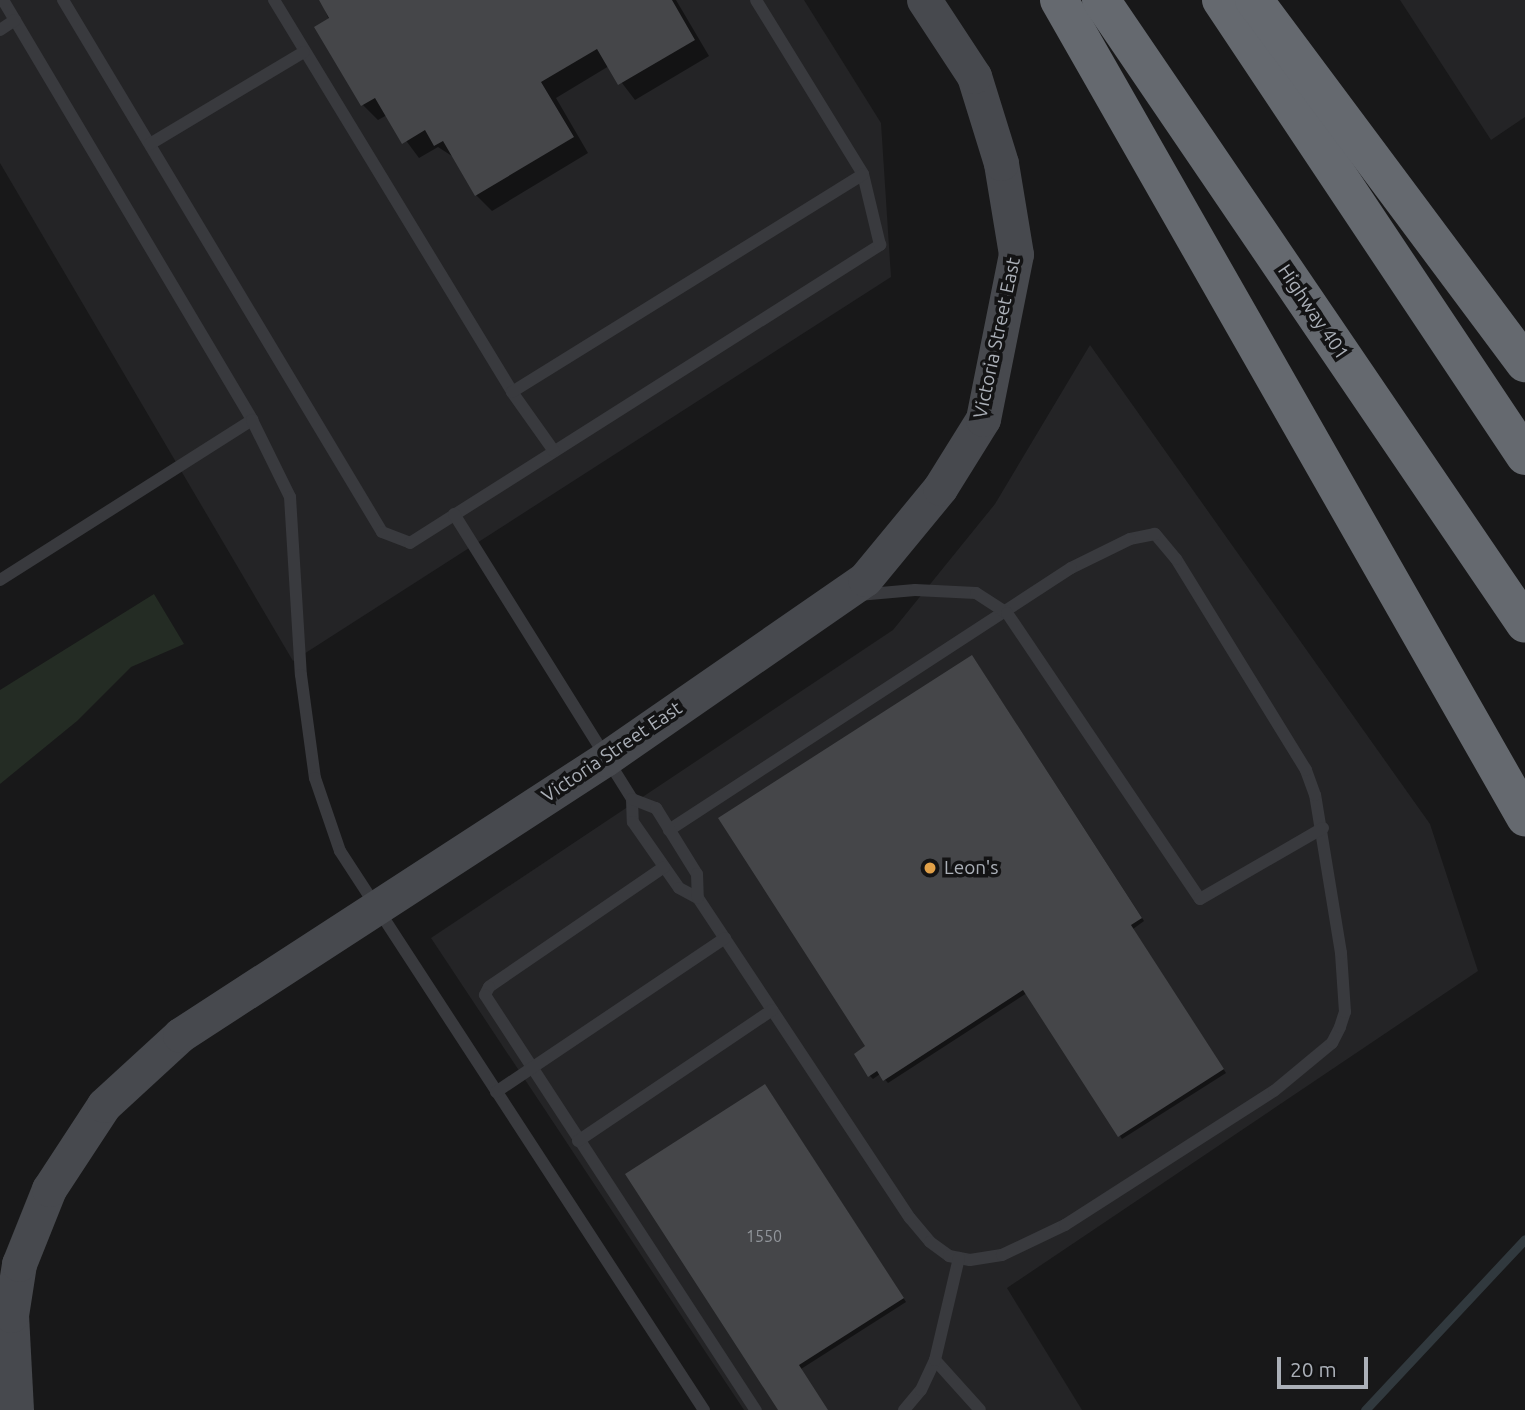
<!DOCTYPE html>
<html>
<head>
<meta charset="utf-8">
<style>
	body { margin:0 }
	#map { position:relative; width:1525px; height:1410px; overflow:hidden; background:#181819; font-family:Ubuntu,sans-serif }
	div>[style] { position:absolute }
	.built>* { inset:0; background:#242426 }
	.green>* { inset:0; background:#242c24 }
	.shadow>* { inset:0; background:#0007 }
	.stream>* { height:9px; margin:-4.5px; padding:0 4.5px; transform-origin:4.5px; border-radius:4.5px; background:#31393e }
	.building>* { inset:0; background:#454649 }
	.service>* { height:12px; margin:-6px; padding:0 6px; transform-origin:6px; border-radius:6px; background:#393a3e }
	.secondary>* { height:35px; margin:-17.5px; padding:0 17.5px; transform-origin:17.5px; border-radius:17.5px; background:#47494e }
	.motorway>* { height:38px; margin:-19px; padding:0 19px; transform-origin:19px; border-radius:19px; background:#65696f }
	.dots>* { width:19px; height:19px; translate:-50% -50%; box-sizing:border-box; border:4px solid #131314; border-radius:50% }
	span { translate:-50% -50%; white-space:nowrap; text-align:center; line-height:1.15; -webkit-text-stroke:7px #131314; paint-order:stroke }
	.number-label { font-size:16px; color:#92969c }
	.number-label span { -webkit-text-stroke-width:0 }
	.street-label { font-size:19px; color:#abb0b8 }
	.poi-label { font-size:19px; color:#abb0b8 }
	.left { translate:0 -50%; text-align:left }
	.scale { position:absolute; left:1277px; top:1357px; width:91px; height:32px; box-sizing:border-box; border:4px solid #abb0b8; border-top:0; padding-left:9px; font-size:21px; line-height:24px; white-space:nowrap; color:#abb0b8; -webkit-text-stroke:5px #131314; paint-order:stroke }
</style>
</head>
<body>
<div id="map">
	<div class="built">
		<i style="clip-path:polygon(0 0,804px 0,881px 123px,891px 277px,293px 661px,0 163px)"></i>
		<i style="clip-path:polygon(1400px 0,1525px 0,1525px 117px,1491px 140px)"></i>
		<i style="clip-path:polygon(1090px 345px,1430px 824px,1478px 971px,1007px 1288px,1082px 1410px,744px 1410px,431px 938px,893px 630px,995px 504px)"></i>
	</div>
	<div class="green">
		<i style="clip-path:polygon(154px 594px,184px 644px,131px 667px,77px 721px,0 784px,0 690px)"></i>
	</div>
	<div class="shadow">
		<i style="clip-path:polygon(321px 0,676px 0,709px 56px,635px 100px,609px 66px,556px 98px,588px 153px,492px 211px,476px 195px,455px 158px,438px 147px,419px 158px,387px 115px,378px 120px,363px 105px)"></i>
		<i style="clip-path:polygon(975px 660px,1144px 921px,1133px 929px,1226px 1073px,1122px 1139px,1027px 993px,888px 1083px,880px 1074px,873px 1079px,870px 1076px,867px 1047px)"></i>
		<i style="clip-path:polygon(768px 1089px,906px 1302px,801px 1369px,827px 1410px,780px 1410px)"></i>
	</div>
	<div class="stream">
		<i style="left:1365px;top:1410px;width:234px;rotate:-46.9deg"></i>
	</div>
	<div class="building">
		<i style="clip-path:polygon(319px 0,672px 0,695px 40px,618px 85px,597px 49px,541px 82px,574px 137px,475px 196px,443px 141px,434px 146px,425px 130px,402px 144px,375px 98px,361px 106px,314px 27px,329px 18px)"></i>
		<i style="clip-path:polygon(972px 655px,1142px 918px,1131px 925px,1224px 1069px,1118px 1137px,1023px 990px,883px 1081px,877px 1071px,868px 1077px,854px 1054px,865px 1046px,718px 818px)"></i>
		<i style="clip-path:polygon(765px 1084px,904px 1298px,799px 1365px,828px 1410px,778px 1410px,625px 1174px)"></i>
	</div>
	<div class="service">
		<i style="left:3px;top:0;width:488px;rotate:59.3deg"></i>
		<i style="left:63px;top:0;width:620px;rotate:59.05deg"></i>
		<i style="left:382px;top:532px;width:30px;rotate:21deg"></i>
		<i style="left:410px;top:543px;width:557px;rotate:-32.38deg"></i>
		<i style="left:880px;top:245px;width:73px;rotate:-103.5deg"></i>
		<i style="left:863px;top:174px;width:204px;rotate:-121.6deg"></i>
		<i style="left:274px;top:0;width:459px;rotate:58.7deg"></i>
		<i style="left:512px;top:392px;width:72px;rotate:54.6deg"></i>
		<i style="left:0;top:30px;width:18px;rotate:-34deg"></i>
		<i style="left:150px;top:144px;width:179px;rotate:-30.9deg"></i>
		<i style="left:512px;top:392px;width:413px;rotate:-31.8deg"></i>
		<i style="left:454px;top:514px;width:336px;rotate:58deg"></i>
		<i style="left:632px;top:799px;width:23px;rotate:88deg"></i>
		<i style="left:633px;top:822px;width:80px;rotate:55.1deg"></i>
		<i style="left:679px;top:888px;width:21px;rotate:28deg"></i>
		<i style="left:698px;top:898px;width:384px;rotate:56.5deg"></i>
		<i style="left:910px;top:1218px;width:31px;rotate:50deg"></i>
		<i style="left:930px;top:1242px;width:24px;rotate:36deg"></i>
		<i style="left:949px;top:1256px;width:21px;rotate:11deg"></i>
		<i style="left:970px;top:1260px;width:32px;rotate:-9deg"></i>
		<i style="left:1002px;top:1255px;width:70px;rotate:-25.5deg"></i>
		<i style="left:1065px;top:1225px;width:248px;rotate:-32.7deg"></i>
		<i style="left:1274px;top:1091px;width:75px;rotate:-39.6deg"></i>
		<i style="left:1332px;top:1043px;width:18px;rotate:-63deg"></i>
		<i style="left:1340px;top:1027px;width:16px;rotate:-72deg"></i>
		<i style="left:1345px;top:1012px;width:59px;rotate:-93.9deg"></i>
		<i style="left:1341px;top:953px;width:160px;rotate:-99.3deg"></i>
		<i style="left:1315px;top:795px;width:27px;rotate:-110deg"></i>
		<i style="left:1306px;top:770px;width:248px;rotate:-121.6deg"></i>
		<i style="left:1176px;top:559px;width:33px;rotate:-130deg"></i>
		<i style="left:1155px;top:534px;width:25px;rotate:169deg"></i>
		<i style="left:1130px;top:539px;width:66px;rotate:153.8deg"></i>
		<i style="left:1071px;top:568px;width:480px;rotate:146.9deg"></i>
		<i style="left:0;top:580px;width:299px;rotate:-32.4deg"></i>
		<i style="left:252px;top:420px;width:86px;rotate:63.7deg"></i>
		<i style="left:290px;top:497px;width:178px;rotate:86.5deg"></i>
		<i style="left:301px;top:675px;width:104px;rotate:82.3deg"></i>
		<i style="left:315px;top:778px;width:77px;rotate:71.1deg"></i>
		<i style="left:340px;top:851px;width:667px;rotate:56.93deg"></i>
		<i style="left:858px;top:595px;width:57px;rotate:-5deg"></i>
		<i style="left:915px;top:590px;width:61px;rotate:2.8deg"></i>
		<i style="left:976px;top:593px;width:37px;rotate:33deg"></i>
		<i style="left:1007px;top:613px;width:345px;rotate:56deg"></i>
		<i style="left:1200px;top:899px;width:142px;rotate:-30deg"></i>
		<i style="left:632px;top:799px;width:26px;rotate:21deg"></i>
		<i style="left:656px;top:808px;width:78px;rotate:58.2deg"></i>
		<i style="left:697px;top:874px;width:24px;rotate:88deg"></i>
		<i style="left:664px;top:867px;width:212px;rotate:145.6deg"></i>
		<i style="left:489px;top:987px;width:9px;rotate:117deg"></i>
		<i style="left:485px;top:995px;width:496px;rotate:56.9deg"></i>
		<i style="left:496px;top:1092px;width:276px;rotate:-33.9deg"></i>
		<i style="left:578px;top:1141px;width:234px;rotate:-34deg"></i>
		<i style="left:935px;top:1360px;width:67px;rotate:48deg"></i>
		<i style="left:904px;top:1410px;width:26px;rotate:-50deg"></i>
		<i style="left:921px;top:1390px;width:33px;rotate:-65deg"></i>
		<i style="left:935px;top:1360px;width:105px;rotate:-76.8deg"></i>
	</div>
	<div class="secondary">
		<i style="left:16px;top:1410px;width:95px;rotate:-93deg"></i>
		<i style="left:11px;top:1315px;width:52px;rotate:-81.1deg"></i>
		<i style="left:19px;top:1264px;width:81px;rotate:-68.2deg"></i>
		<i style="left:49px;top:1189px;width:100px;rotate:-56.8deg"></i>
		<i style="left:104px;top:1105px;width:103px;rotate:-42.6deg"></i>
		<i style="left:180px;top:1035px;width:507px;rotate:-33deg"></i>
		<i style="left:605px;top:759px;width:316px;rotate:-34.7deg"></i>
		<i style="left:865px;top:579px;width:118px;rotate:-50.5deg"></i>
		<i style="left:940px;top:488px;width:81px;rotate:-58.1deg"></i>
		<i style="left:983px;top:419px;width:168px;rotate:-78.7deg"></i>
		<i style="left:1016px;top:254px;width:92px;rotate:-99.4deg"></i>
		<i style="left:1001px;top:163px;width:91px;rotate:-107.2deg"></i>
		<i style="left:974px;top:76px;width:91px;rotate:-123.3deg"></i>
	</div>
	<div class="motorway">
		<i style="left:1059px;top:0;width:941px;rotate:60.3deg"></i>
		<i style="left:1101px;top:0;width:754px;rotate:55.8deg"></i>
		<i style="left:1221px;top:0;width:548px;rotate:56.31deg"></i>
		<i style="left:1254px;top:0;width:453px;rotate:53.3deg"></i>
	</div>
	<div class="dots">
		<i style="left:930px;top:868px;background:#e1a048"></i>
	</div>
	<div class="number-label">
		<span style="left:764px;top:1236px">1550</span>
	</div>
	<div class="street-label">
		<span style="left:1313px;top:312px;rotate:56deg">Highway 401</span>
		<span style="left:997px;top:338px;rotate:-78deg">Victoria Street East</span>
		<span style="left:612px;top:752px;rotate:-34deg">Victoria Street East</span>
	</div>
	<div class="poi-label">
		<span class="left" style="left:944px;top:868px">Leon's</span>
	</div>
	<div class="scale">20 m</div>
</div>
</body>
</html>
